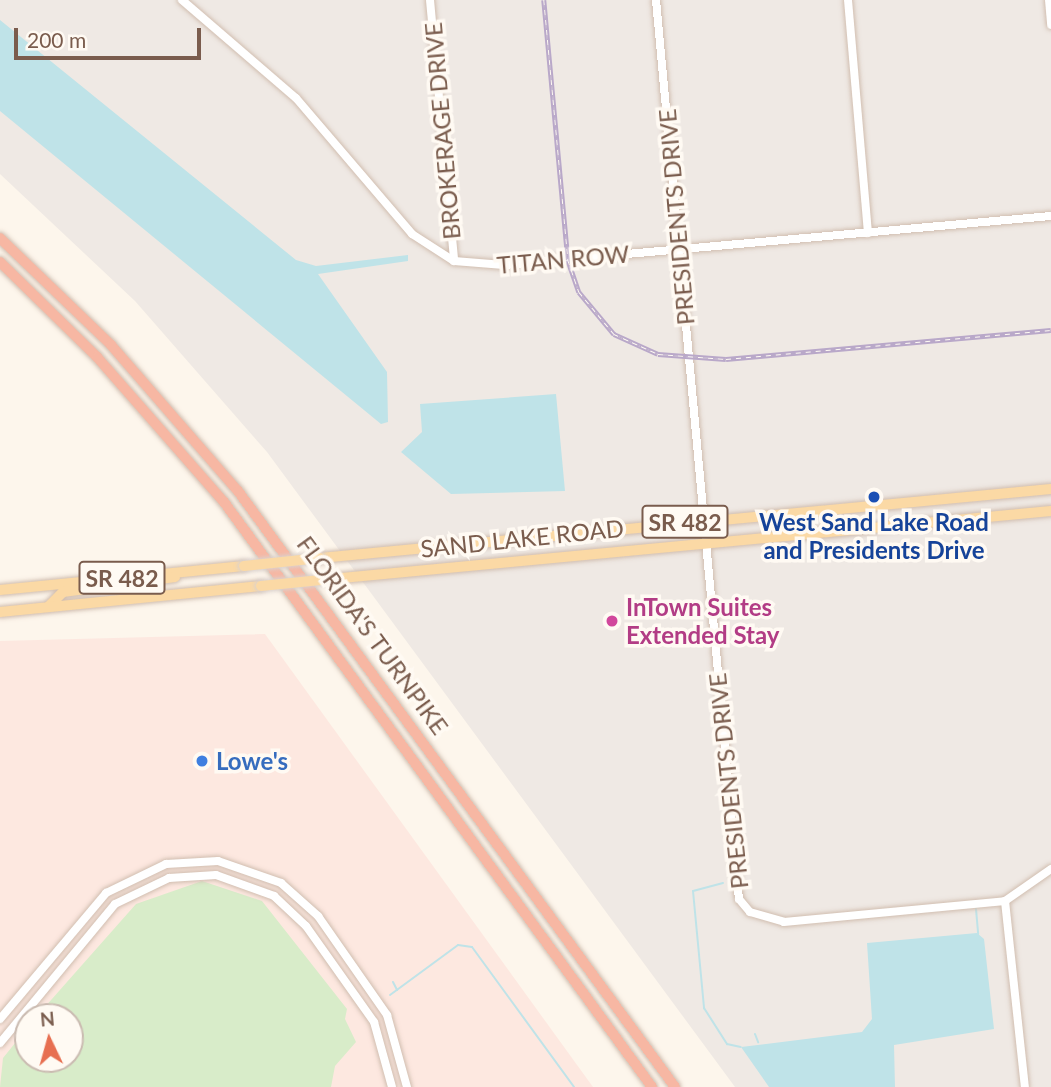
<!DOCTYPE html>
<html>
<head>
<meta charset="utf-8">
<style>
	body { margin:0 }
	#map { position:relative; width:1051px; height:1087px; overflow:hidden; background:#fdf6ec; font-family:Lato,sans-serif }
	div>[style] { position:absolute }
	.commercial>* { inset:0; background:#fde8e0 }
	.industrial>* { inset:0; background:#efe9e4 }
	.green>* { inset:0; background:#d8ecc9 }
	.water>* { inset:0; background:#bfe3e8 }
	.stream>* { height:2px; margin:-1px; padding:0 1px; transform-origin:1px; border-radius:1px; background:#bfe3e8 }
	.roads { filter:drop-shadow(0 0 2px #d1beb0) drop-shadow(0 0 2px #d1beb0) }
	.minor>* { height:8px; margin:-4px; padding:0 4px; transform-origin:4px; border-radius:4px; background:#fff }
	.major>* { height:10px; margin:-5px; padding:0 5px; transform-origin:5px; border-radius:5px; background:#fbd9a5 }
	.highway>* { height:10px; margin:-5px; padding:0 5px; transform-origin:5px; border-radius:5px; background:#f7b7a3 }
	.rail>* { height:4.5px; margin-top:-2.25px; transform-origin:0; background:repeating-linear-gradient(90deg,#fffaf3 0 5px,#b9a8c9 0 10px); box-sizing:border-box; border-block:2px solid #b9a8c9 }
	.bridges { filter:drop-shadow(0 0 2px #dad1cd) drop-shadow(0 0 2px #dad1cd) }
	.major-bridge>* { height:10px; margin:-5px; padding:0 5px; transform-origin:5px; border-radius:5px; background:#fbd9a5 }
	.dots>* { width:19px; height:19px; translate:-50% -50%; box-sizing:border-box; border:4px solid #fffaf3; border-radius:50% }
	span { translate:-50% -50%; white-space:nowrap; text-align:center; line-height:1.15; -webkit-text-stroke:7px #fffaf3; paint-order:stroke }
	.shield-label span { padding:2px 5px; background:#fffaf3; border:2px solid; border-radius:5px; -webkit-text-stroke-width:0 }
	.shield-label { font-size:23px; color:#7a5c4d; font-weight:700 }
	.street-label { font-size:24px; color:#7a5c4d }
	.transit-label { font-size:24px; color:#164399; font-weight:700 }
	.hotel-label { font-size:24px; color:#b23c85; font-weight:700 }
	.left { translate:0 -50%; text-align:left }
	.shop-label { font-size:24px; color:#366cbe; font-weight:700 }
	.north { position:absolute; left:14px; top:1003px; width:70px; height:70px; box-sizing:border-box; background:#fffaf3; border:2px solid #cabbb1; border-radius:50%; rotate:355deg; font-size:19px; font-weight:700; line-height:28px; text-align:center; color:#7a5c4d }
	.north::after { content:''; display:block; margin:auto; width:24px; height:32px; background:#e76f51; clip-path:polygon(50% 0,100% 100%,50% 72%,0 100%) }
	.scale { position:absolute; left:14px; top:28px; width:187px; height:32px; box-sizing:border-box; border:4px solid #7a5c4d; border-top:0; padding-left:9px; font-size:21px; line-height:24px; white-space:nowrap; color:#7a5c4d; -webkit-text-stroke:5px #fffaf3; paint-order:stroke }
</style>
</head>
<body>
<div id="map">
	<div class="commercial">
		<i style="clip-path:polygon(evenodd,265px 634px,593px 1087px,0 1087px,0 641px,265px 634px,28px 1017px,70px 1017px,70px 1059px,28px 1059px,28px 1017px)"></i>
	</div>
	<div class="industrial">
		<i style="clip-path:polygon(0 0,1051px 0,1051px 1087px,735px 1087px,267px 452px,135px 301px,0 174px)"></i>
	</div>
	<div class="green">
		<i style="clip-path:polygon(202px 881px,262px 901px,347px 1009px,345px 1019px,356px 1042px,335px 1066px,331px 1087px,0 1087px,3px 1058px,28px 1027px,28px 1059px,70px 1059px,70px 1017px,36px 1017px,136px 904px)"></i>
	</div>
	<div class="water">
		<i style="clip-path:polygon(0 20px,296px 260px,316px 266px,408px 255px,408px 261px,318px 274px,387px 372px,388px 422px,381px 424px,0 111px)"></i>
		<i style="clip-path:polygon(556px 394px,565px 491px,451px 494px,401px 452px,422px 432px,420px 404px)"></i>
		<i style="clip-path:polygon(977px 933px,984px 939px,994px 1029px,894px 1045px,895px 1087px,769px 1087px,741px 1047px,862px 1032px,872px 1019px,867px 943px)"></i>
	</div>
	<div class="stream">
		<i style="left:723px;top:883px;width:31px;rotate:165deg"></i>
		<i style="left:693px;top:891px;width:118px;rotate:84.6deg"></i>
		<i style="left:704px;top:1008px;width:43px;rotate:57.4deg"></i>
		<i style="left:727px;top:1044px;width:14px;rotate:12deg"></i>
		<i style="left:976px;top:909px;width:25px;rotate:85deg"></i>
		<i style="left:393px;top:982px;width:9px;rotate:63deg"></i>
		<i style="left:390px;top:995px;width:84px;rotate:-36.3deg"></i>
		<i style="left:458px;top:945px;width:14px;rotate:8deg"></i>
		<i style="left:472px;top:947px;width:173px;rotate:53.9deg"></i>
		<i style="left:755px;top:1034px;width:9px;rotate:69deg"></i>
	</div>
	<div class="roads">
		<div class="minor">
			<i style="left:182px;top:0;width:150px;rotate:40.7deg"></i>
			<i style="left:296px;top:98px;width:179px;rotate:49.5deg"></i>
			<i style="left:412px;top:234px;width:50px;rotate:32.7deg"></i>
			<i style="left:454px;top:261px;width:50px;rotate:4.6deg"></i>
			<i style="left:504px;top:265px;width:549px;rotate:-5.12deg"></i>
			<i style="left:430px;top:0;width:262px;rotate:84.7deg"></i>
			<i style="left:656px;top:0;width:903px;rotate:84.73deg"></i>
			<i style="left:739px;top:899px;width:17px;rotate:50deg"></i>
			<i style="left:750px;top:912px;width:35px;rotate:16deg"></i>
			<i style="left:784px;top:922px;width:222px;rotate:-5.4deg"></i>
			<i style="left:1005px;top:901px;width:56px;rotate:-34.8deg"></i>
			<i style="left:848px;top:0;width:234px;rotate:85.1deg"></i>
			<i style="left:1049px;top:0;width:25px;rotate:85deg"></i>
			<i style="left:1005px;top:901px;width:187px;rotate:83.9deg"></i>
			<i style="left:0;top:1019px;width:165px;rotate:-49.9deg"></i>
			<i style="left:106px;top:893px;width:67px;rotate:-25.8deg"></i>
			<i style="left:166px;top:864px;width:52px;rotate:-3.3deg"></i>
			<i style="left:218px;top:861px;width:67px;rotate:19.2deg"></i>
			<i style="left:281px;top:883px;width:50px;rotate:41.7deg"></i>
			<i style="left:318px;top:916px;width:121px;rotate:55.1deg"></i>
			<i style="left:387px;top:1015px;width:75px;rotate:74.5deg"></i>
			<i style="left:0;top:1043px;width:180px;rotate:-50.4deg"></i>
			<i style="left:115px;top:904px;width:60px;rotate:-25.7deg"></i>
			<i style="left:169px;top:878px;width:47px;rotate:-3.7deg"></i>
			<i style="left:216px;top:875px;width:62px;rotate:19.9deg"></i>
			<i style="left:274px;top:896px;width:44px;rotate:43.2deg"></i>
			<i style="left:306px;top:926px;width:118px;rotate:54.7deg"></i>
			<i style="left:374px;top:1022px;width:67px;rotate:74.5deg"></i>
		</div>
		<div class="major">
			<i style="left:320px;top:558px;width:734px;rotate:-5.39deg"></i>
			<i style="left:331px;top:579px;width:723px;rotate:-5.4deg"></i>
			<i style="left:0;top:590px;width:245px;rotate:-5.6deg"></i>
			<i style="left:48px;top:607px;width:21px;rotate:-45deg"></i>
			<i style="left:63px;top:592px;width:113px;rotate:-7.6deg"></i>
			<i style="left:0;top:612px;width:262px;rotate:-5.7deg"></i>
		</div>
		<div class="highway">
			<i style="left:0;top:238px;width:154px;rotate:43.9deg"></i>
			<i style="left:111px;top:345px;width:194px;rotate:49deg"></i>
			<i style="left:238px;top:491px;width:739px;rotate:53.75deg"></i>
			<i style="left:0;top:262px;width:136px;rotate:44.4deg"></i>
			<i style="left:97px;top:357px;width:193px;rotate:48.8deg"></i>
			<i style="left:224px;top:502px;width:725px;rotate:53.81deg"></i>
		</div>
	</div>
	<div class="rail">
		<i style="left:544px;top:0;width:261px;rotate:84.7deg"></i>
		<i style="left:568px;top:260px;width:34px;rotate:71deg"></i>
		<i style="left:579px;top:292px;width:55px;rotate:50.2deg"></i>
		<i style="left:614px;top:334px;width:48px;rotate:24.4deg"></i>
		<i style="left:658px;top:354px;width:68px;rotate:4.2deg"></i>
		<i style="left:726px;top:359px;width:326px;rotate:-5.1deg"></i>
	</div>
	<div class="bridges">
		<div class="major-bridge">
			<i style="left:244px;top:566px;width:76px;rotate:-6deg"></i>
			<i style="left:261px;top:586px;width:70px;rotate:-5.7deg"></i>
		</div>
	</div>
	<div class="dots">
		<i style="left:874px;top:497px;background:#1a4fb4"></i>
		<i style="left:612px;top:621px;background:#d1479c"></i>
		<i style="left:202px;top:761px;background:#3f7fe0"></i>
	</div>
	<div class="shield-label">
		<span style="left:685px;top:522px">SR 482</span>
		<span style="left:122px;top:578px">SR 482</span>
	</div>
	<div class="street-label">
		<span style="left:442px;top:131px;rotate:-95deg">BROKERAGE DRIVE</span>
		<span style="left:676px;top:217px;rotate:-95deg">PRESIDENTS DRIVE</span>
		<span style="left:563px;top:259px;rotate:-5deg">TITAN ROW</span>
		<span style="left:522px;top:538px;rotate:-6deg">SAND LAKE ROAD</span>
		<span style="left:373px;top:635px;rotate:54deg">FLORIDA'S TURNPIKE</span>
		<span style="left:728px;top:781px;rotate:-96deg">PRESIDENTS DRIVE</span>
	</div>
	<div class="transit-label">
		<span style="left:874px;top:536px">West Sand Lake Road<br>and Presidents Drive</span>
	</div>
	<div class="hotel-label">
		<span class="left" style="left:626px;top:621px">InTown Suites<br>Extended Stay</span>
	</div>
	<div class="shop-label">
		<span class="left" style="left:216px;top:761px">Lowe's</span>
	</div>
	<div class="north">N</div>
	<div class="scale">200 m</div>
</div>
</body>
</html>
